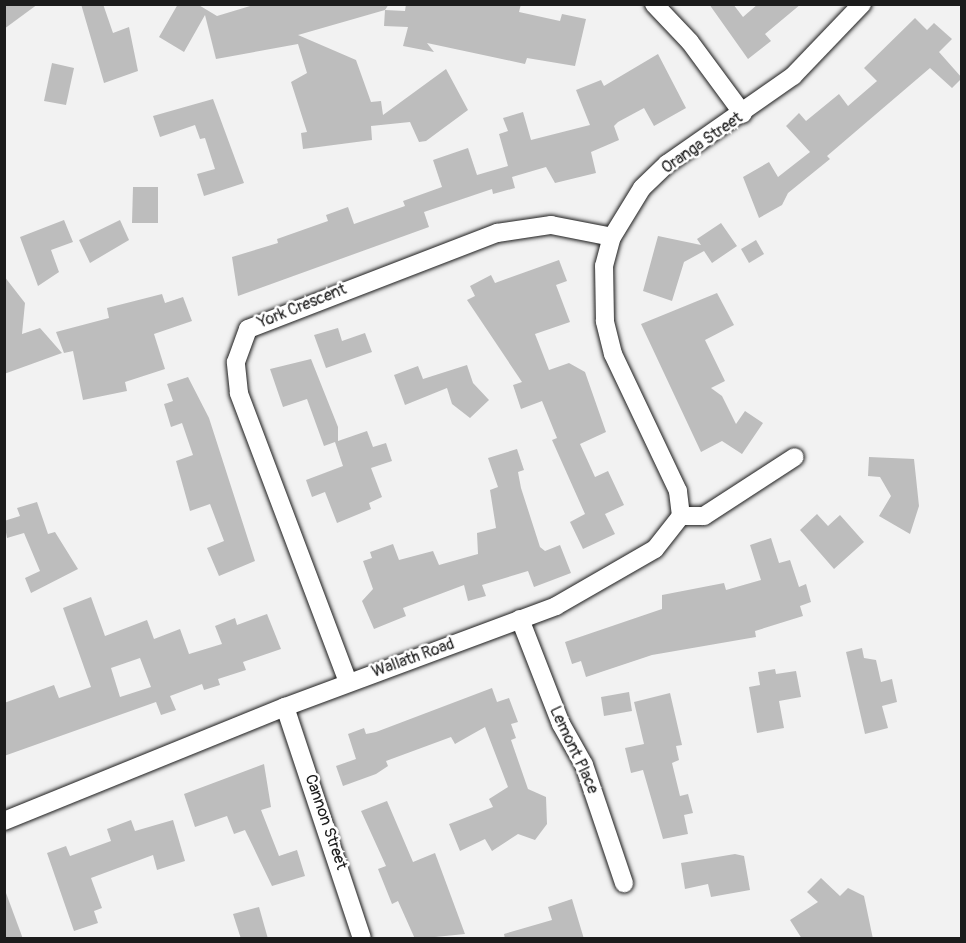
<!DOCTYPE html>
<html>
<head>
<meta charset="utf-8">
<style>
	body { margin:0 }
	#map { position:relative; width:966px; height:943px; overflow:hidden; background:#f2f2f2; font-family:Pangolin,sans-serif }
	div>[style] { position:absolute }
	.building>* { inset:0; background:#bdbdbd }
	.roads { filter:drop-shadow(0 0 2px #1c1c1c) drop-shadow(0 0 2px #1c1c1c) }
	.minor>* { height:18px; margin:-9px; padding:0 9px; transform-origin:9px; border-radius:9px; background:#fff }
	span { translate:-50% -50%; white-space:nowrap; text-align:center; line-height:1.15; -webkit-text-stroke:5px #fff; paint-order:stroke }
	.street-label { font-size:16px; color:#1c1c1c }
	.frame { position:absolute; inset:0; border:6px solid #1c1c1c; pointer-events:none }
</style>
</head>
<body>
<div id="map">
	<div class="building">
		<i style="clip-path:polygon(4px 4px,38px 4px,4px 29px)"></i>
		<i style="clip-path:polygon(81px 4px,103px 4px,113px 33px,129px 27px,138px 71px,104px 83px)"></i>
		<i style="clip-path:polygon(178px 4px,197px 4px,217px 16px,257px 4px,389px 4px,385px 10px,405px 11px,406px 4px,521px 4px,519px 12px,560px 21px,562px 14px,586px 19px,575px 66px,527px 58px,525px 64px,427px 43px,434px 52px,403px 46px,408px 27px,384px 26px,385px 10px,298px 35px,356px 60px,371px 102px,381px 101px,383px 115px,446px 69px,468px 110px,426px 141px,419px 142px,410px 122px,371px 126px,372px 140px,303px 149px,301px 133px,307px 132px,291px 82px,307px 73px,298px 44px,216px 59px,205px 15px,184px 52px,159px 37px)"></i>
		<i style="clip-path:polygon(709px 4px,733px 4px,743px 17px,758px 4px,801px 4px,765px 34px,771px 41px,748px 59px)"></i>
		<i style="clip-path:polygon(915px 18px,927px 30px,934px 23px,952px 39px,939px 52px,962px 78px,952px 88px,930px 68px,827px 156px,830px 159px,788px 193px,782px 205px,759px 218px,743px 177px,769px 162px,778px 177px,810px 152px,786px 126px,799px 113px,806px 121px,839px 94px,848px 106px,877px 81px,864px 68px)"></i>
		<i style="clip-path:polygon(658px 54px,686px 108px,654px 126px,644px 108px,618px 122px,614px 126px,619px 140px,591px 152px,596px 173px,555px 183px,546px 167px,512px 177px,515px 188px,493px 194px,492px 189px,424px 212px,429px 227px,238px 296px,232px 257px,278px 243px,277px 239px,328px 221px,326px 215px,348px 207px,354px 224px,405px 206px,403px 201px,442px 187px,433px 160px,468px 148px,477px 175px,508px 166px,499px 134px,508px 131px,503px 118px,523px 112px,531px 140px,590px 125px,576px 90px,601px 80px,604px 86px)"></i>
		<i style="clip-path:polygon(52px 63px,74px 68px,66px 105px,44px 101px)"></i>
		<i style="clip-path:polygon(213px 99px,244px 183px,204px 196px,197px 174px,215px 169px,205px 138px,200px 139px,195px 125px,160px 137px,153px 116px)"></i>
		<i style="clip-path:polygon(133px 187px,158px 187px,158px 223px,132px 223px)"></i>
		<i style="clip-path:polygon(64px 220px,73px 242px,51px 250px,59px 272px,38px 286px,20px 237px)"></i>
		<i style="clip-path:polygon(120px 220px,129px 240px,90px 263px,79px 240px)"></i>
		<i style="clip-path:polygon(721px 223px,737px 246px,712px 263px,704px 251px,684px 262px,672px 301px,643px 291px,658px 236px,701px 245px,697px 239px)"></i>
		<i style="clip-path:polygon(756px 240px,764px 254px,749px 263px,741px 249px)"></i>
		<i style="clip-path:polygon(559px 260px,567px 281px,556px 285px,570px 322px,535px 334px,549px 370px,569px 363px,585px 372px,606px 432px,580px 444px,595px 477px,608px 471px,624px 505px,605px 514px,615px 534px,583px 549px,570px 522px,585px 514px,552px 440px,557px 438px,542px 401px,521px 409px,513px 385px,522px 382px,467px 300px,475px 296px,470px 286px,491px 275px,495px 283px)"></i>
		<i style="clip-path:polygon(4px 276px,25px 303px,22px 334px,40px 328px,62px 353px,4px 374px)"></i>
		<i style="clip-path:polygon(717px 293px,734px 325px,705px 340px,725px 381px,711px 388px,722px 396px,736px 424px,745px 411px,763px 423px,742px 454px,722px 441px,701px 452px,641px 324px)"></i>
		<i style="clip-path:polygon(162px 294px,165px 303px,183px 297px,192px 321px,154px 334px,165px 369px,125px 382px,127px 391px,83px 400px,73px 351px,64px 353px,56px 332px,109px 318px,107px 308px)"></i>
		<i style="clip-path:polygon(338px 328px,342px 341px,365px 333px,372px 352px,326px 368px,314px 335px)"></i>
		<i style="clip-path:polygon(311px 359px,338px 427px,338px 441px,367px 431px,373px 447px,386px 443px,392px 461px,371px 468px,382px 497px,369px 503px,371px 509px,337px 523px,325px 492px,312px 497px,306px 480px,343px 466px,335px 442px,324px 446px,307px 399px,283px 407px,270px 369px)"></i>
		<i style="clip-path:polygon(467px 365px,473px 383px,489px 400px,470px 418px,452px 404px,447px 388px,405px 405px,394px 375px,418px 366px,423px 379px)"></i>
		<i style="clip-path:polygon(188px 377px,209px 418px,255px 561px,219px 576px,207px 548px,224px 541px,210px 504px,190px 511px,176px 461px,193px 455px,182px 423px,171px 427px,164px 404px,173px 401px,167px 384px)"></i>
		<i style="clip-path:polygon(517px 449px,524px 470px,518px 472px,521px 488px,540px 547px,545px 551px,560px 545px,571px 573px,534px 587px,528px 571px,482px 585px,486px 596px,468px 601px,464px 585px,403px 608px,406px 616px,374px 629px,362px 601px,373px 589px,363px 561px,372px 558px,370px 552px,393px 544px,399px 560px,433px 551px,439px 565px,478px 554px,477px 533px,496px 528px,490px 490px,498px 487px,488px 458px)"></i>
		<i style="clip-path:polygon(869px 457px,914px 459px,919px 506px,910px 534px,879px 516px,891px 496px,880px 477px,868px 476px)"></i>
		<i style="clip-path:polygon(37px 502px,48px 534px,55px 532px,78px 569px,31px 593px,25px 578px,40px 571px,24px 533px,7px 538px,4px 521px,20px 516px,17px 508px)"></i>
		<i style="clip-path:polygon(817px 514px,828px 526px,840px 515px,864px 542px,834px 569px,800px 530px)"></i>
		<i style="clip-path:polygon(771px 538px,779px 563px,790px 560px,799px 587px,806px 584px,811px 602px,800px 606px,803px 616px,755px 631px,756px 637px,652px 655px,586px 677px,581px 661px,572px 664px,565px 642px,662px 609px,662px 595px,724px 583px,726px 590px,761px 580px,750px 545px)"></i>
		<i style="clip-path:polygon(evenodd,91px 597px,105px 636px,147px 620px,154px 639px,180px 629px,189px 654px,222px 644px,215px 626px,235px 618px,237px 625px,267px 614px,281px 649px,243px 662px,246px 670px,218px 679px,220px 685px,204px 690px,202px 684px,170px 696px,176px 710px,161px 715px,156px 702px,4px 756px,4px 703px,54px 685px,59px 698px,91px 687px,63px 608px,91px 597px,140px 658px,151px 687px,120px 697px,111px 668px,140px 658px)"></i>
		<i style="clip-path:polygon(862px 648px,864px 658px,876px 660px,881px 682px,892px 679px,897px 702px,882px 706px,888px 728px,865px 734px,846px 652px)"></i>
		<i style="clip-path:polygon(775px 669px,776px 674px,796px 671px,801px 697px,779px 701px,784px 728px,757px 733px,749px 687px,760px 685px,758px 672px)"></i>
		<i style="clip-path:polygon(492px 688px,497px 702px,509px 698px,518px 722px,511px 724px,516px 738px,511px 740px,528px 789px,546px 797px,547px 824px,535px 840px,518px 834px,492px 851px,485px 839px,460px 851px,449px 824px,493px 807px,489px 799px,508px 787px,485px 727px,455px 744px,451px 737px,386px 761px,388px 766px,376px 774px,343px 786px,336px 766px,356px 759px,348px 734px,364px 728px,366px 734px,376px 732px)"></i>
		<i style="clip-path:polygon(629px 692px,632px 711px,604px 716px,601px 697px)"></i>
		<i style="clip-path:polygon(670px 693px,682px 745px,676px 746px,679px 760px,672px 763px,680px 796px,688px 794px,693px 813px,684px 815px,688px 834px,663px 839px,643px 770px,631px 773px,625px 748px,644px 744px,634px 702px)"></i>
		<i style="clip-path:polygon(264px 764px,271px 807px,261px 810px,279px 856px,297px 850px,305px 876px,272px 886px,245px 830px,234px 834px,227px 816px,195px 827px,184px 794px)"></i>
		<i style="clip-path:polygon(387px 801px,413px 862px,435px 853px,465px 934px,415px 939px,398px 901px,392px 904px,378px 869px,386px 866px,361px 811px)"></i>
		<i style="clip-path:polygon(131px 820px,135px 831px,173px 820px,185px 861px,157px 870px,153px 855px,91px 878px,102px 908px,94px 911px,98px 923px,74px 931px,47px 853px,66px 846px,70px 856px,111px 841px,107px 829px)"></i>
		<i style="clip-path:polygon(735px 854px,744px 856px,750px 890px,711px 897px,708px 884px,685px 889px,681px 863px)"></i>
		<i style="clip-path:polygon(821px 878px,840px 896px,848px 888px,864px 896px,873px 939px,802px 939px,790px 920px,818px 902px,807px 892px)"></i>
		<i style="clip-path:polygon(4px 893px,6px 893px,23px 939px,4px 939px)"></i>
		<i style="clip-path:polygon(572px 899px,584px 939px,505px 939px,504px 934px,552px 920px,548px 907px)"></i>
		<i style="clip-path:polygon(259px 907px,268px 939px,241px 939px,233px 914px)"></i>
	</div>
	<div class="roads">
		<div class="minor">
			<i style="left:654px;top:4px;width:52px;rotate:46.5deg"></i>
			<i style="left:690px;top:42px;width:89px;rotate:53.6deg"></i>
			<i style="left:681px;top:516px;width:25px;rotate:-97deg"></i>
			<i style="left:678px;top:491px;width:152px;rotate:-115.4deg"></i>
			<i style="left:613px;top:354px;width:34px;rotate:-104deg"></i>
			<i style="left:605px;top:321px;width:55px;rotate:-91deg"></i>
			<i style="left:604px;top:266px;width:30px;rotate:-75deg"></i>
			<i style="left:612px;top:237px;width:57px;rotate:-58.5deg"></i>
			<i style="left:642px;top:188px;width:35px;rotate:-44deg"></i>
			<i style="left:667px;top:164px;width:154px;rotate:-34.9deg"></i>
			<i style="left:793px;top:76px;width:100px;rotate:-46.2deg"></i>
			<i style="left:520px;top:619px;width:113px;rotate:68.7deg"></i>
			<i style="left:561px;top:724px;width:47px;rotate:60.7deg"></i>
			<i style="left:584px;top:765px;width:125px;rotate:71.3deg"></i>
			<i style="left:348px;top:682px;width:309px;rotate:-110.7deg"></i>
			<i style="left:239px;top:393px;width:31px;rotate:-96deg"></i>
			<i style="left:236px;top:362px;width:35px;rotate:-70deg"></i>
			<i style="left:248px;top:329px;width:267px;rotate:-21.1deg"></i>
			<i style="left:497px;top:233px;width:55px;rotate:-8.4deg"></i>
			<i style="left:551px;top:225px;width:62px;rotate:11.1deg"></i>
			<i style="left:285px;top:707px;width:243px;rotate:71.6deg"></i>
			<i style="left:4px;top:821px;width:303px;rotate:-22.1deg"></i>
			<i style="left:285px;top:707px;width:289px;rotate:-20.4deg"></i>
			<i style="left:556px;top:606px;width:114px;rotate:-29.9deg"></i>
			<i style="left:655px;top:549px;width:42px;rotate:-51.8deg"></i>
			<i style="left:681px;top:516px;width:23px"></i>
			<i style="left:704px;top:516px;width:108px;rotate:-33deg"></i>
		</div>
	</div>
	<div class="street-label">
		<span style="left:702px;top:143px;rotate:-35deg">Oranga Street</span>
		<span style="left:302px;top:306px;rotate:-22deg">York Crescent</span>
		<span style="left:413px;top:658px;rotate:-20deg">Wallath Road</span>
		<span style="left:574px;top:750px;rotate:65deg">Lemont Place</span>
		<span style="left:326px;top:822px;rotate:71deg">Cannon Street</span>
	</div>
	<div class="frame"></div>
</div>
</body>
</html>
